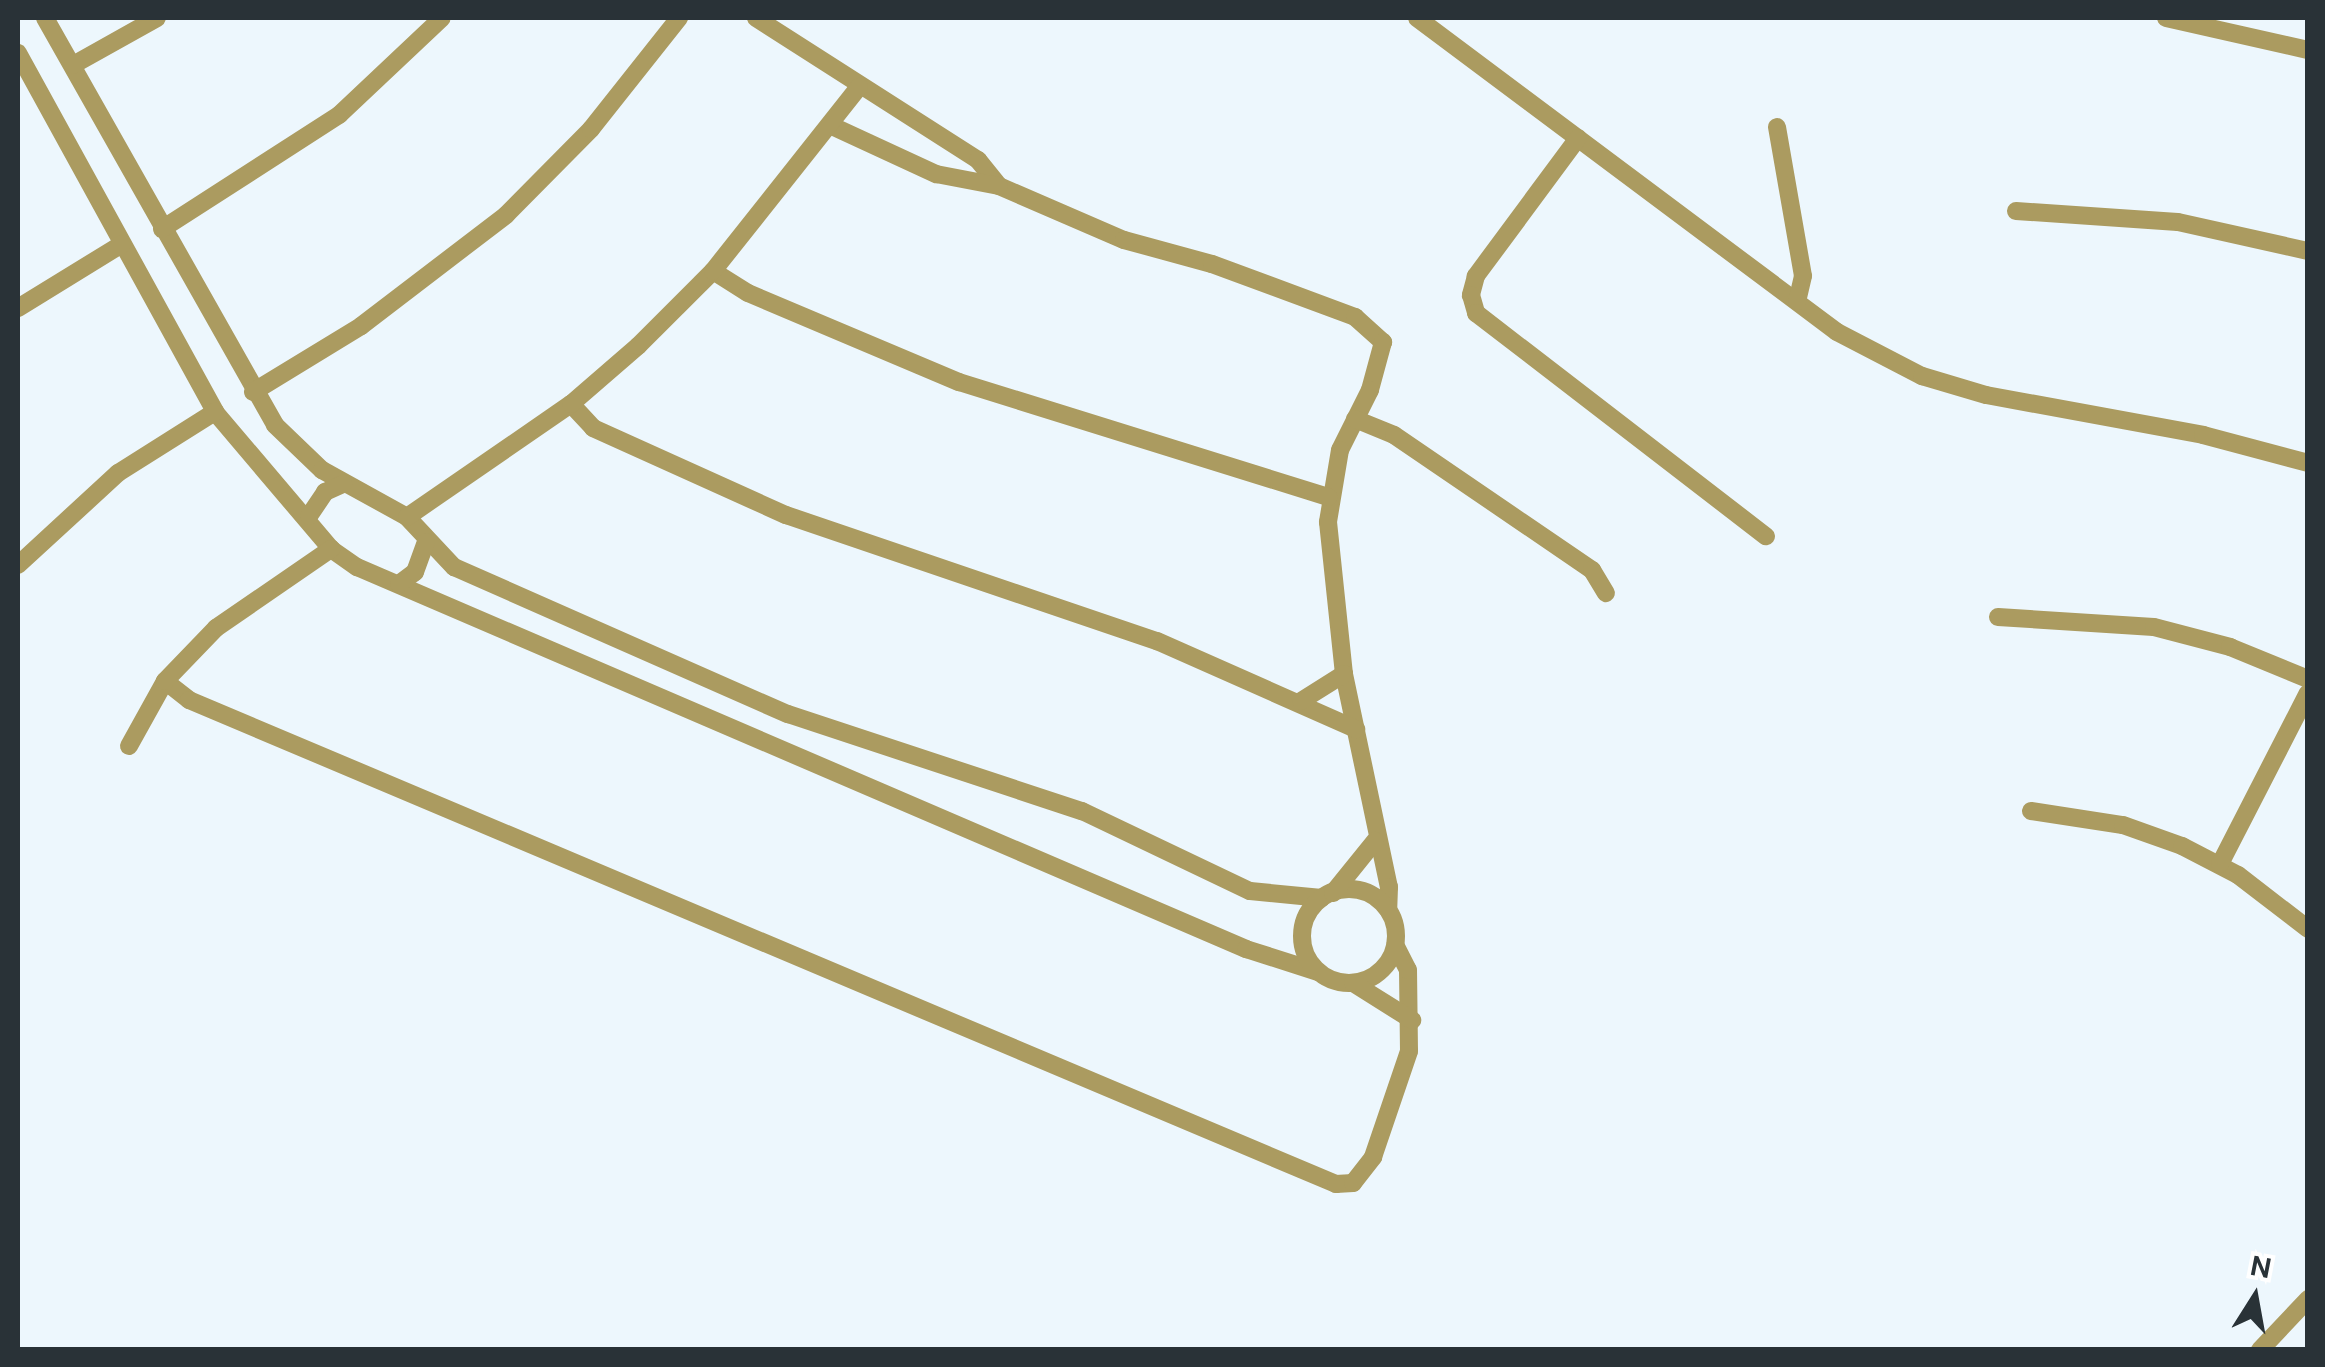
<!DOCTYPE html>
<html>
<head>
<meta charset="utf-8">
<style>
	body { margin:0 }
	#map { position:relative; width:2325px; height:1367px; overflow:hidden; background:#edf7fd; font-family:"DM Sans",sans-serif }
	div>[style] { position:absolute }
	.street>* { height:18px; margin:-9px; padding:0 9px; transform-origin:9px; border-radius:9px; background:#ab9b60 }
	.street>.ring { margin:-9px; padding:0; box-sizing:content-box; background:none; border:18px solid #ab9b60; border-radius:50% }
	span { translate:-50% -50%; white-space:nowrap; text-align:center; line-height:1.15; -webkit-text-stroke:10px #fff; paint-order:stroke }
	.frame { position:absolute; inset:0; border:20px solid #293237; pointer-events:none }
	.north { position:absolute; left:2205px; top:1247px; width:100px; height:100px; -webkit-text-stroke:8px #fff; paint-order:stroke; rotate:11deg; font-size:28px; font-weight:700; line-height:40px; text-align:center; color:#293237 }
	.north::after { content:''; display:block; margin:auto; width:35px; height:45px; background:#293237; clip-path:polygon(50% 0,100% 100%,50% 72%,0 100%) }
</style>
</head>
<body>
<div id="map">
	<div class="street">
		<i style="left:45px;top:18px;width:467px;rotate:60.5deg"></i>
		<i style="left:275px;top:425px;width:65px;rotate:43.8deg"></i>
		<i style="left:322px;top:470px;width:97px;rotate:28.9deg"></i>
		<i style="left:407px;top:517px;width:69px;rotate:46.8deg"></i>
		<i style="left:454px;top:567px;width:365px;rotate:23.8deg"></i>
		<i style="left:788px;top:714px;width:310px;rotate:18.3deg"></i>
		<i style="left:1082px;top:811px;width:186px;rotate:25.5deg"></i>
		<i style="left:1250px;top:891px;width:72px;rotate:5.6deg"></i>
		<i style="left:756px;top:18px;width:264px;rotate:32.6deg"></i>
		<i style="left:978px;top:160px;width:33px;rotate:51deg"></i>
		<i style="left:999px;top:186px;width:136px;rotate:23.4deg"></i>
		<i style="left:1124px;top:240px;width:91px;rotate:15.3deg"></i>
		<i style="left:1212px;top:264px;width:153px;rotate:20.3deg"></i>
		<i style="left:1355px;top:317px;width:38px;rotate:42deg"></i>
		<i style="left:1383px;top:342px;width:50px;rotate:105.2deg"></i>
		<i style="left:1370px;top:390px;width:67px;rotate:116.6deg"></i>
		<i style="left:1340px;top:450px;width:73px;rotate:99.5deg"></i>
		<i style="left:1328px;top:522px;width:153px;rotate:84deg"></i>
		<i style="left:1344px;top:674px;width:218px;rotate:78.1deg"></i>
		<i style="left:1389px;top:887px;width:23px;rotate:92deg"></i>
		<i style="left:1417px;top:18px;width:524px;rotate:36.78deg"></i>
		<i style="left:1837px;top:332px;width:96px;rotate:27.4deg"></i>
		<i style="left:1922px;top:376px;width:67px;rotate:16.5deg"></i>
		<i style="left:1986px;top:395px;width:221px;rotate:10.4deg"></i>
		<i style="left:2203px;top:435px;width:109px;rotate:14.9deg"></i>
		<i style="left:2166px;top:18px;width:146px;rotate:12.7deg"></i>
		<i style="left:18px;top:53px;width:409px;rotate:61.2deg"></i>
		<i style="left:215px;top:412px;width:180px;rotate:49.7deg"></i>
		<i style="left:331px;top:549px;width:32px;rotate:35deg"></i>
		<i style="left:357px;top:567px;width:968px;rotate:23.25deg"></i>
		<i style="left:1246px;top:949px;width:76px;rotate:17.7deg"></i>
		<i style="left:73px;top:65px;width:96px;rotate:-29.2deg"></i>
		<i style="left:832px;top:126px;width:115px;rotate:24.8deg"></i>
		<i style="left:936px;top:174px;width:64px;rotate:10.8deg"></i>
		<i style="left:1777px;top:127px;width:151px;rotate:80.1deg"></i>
		<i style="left:1803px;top:276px;width:26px;rotate:103deg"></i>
		<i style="left:1578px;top:138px;width:172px;rotate:126.5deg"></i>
		<i style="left:1476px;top:276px;width:20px;rotate:105deg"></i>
		<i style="left:1471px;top:295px;width:19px;rotate:74deg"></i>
		<i style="left:1476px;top:313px;width:366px;rotate:37.6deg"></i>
		<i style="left:2016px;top:211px;width:162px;rotate:3.9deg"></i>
		<i style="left:2178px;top:222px;width:133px;rotate:12.6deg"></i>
		<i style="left:162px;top:229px;width:211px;rotate:-32.8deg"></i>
		<i style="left:339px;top:115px;width:141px;rotate:-43.3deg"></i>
		<i style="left:713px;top:271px;width:41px;rotate:32.2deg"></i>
		<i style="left:748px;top:293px;width:229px;rotate:22.9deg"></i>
		<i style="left:959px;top:382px;width:387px;rotate:17.3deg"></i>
		<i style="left:18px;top:308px;width:122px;rotate:-31.6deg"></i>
		<i style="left:253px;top:392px;width:127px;rotate:-31.4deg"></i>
		<i style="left:361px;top:326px;width:183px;rotate:-37.4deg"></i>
		<i style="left:506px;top:215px;width:121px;rotate:-45.3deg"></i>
		<i style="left:591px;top:129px;width:142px;rotate:-51.6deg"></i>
		<i style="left:571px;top:404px;width:33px;rotate:47deg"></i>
		<i style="left:593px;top:428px;width:212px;rotate:24.3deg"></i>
		<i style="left:786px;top:515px;width:392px;rotate:18.8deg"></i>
		<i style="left:1157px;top:641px;width:218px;rotate:23.9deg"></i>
		<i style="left:1355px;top:419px;width:42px;rotate:22.3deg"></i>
		<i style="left:1394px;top:435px;width:240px;rotate:34.3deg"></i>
		<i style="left:1592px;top:570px;width:27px;rotate:59deg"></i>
		<i style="left:309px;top:516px;width:29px;rotate:-56deg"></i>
		<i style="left:325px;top:492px;width:20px;rotate:-24deg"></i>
		<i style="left:407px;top:517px;width:199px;rotate:-34.6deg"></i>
		<i style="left:571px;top:404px;width:89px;rotate:-40.9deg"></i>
		<i style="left:638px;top:346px;width:106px;rotate:-45deg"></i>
		<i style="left:713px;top:271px;width:235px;rotate:-51.6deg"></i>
		<i style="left:18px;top:565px;width:136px;rotate:-42.6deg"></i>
		<i style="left:118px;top:473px;width:115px;rotate:-32.2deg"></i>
		<i style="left:399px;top:584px;width:20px;rotate:-37deg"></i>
		<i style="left:415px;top:572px;width:32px;rotate:-70deg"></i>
		<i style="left:1998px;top:617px;width:156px;rotate:3.7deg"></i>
		<i style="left:2154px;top:627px;width:79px;rotate:14.7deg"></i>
		<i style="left:2230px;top:647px;width:84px;rotate:22.3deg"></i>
		<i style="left:165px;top:681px;width:31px;rotate:38deg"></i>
		<i style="left:189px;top:700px;width:1245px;rotate:22.88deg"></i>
		<i style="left:1336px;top:1184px;width:17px;rotate:-3deg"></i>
		<i style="left:1353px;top:1183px;width:33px;rotate:-52deg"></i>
		<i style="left:1373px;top:1157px;width:112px;rotate:-71.2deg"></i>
		<i style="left:1409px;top:1051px;width:81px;rotate:-90.7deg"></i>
		<i style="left:1408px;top:970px;width:28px;rotate:-117deg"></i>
		<i style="left:1301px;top:701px;width:51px;rotate:-32.1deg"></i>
		<i style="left:129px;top:746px;width:74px;rotate:-61deg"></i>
		<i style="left:165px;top:681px;width:74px;rotate:-46.1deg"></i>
		<i style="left:216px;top:628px;width:140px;rotate:-34.5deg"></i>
		<i style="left:2031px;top:811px;width:93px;rotate:8.7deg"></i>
		<i style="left:2123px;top:825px;width:63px;rotate:19.6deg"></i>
		<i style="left:2182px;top:846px;width:63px;rotate:27.4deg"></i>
		<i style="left:2238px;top:875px;width:88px;rotate:37.6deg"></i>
		<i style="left:2220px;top:864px;width:192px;rotate:-62.8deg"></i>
		<i class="ring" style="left:1302px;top:889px;width:76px;height:76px"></i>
		<i style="left:1333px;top:893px;width:67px;rotate:-51.1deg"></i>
		<i style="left:1353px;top:983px;width:70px;rotate:32.1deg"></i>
		<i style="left:2260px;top:1350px;width:70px;rotate:-46.7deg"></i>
	</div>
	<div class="frame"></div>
	<div class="north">N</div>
</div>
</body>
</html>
